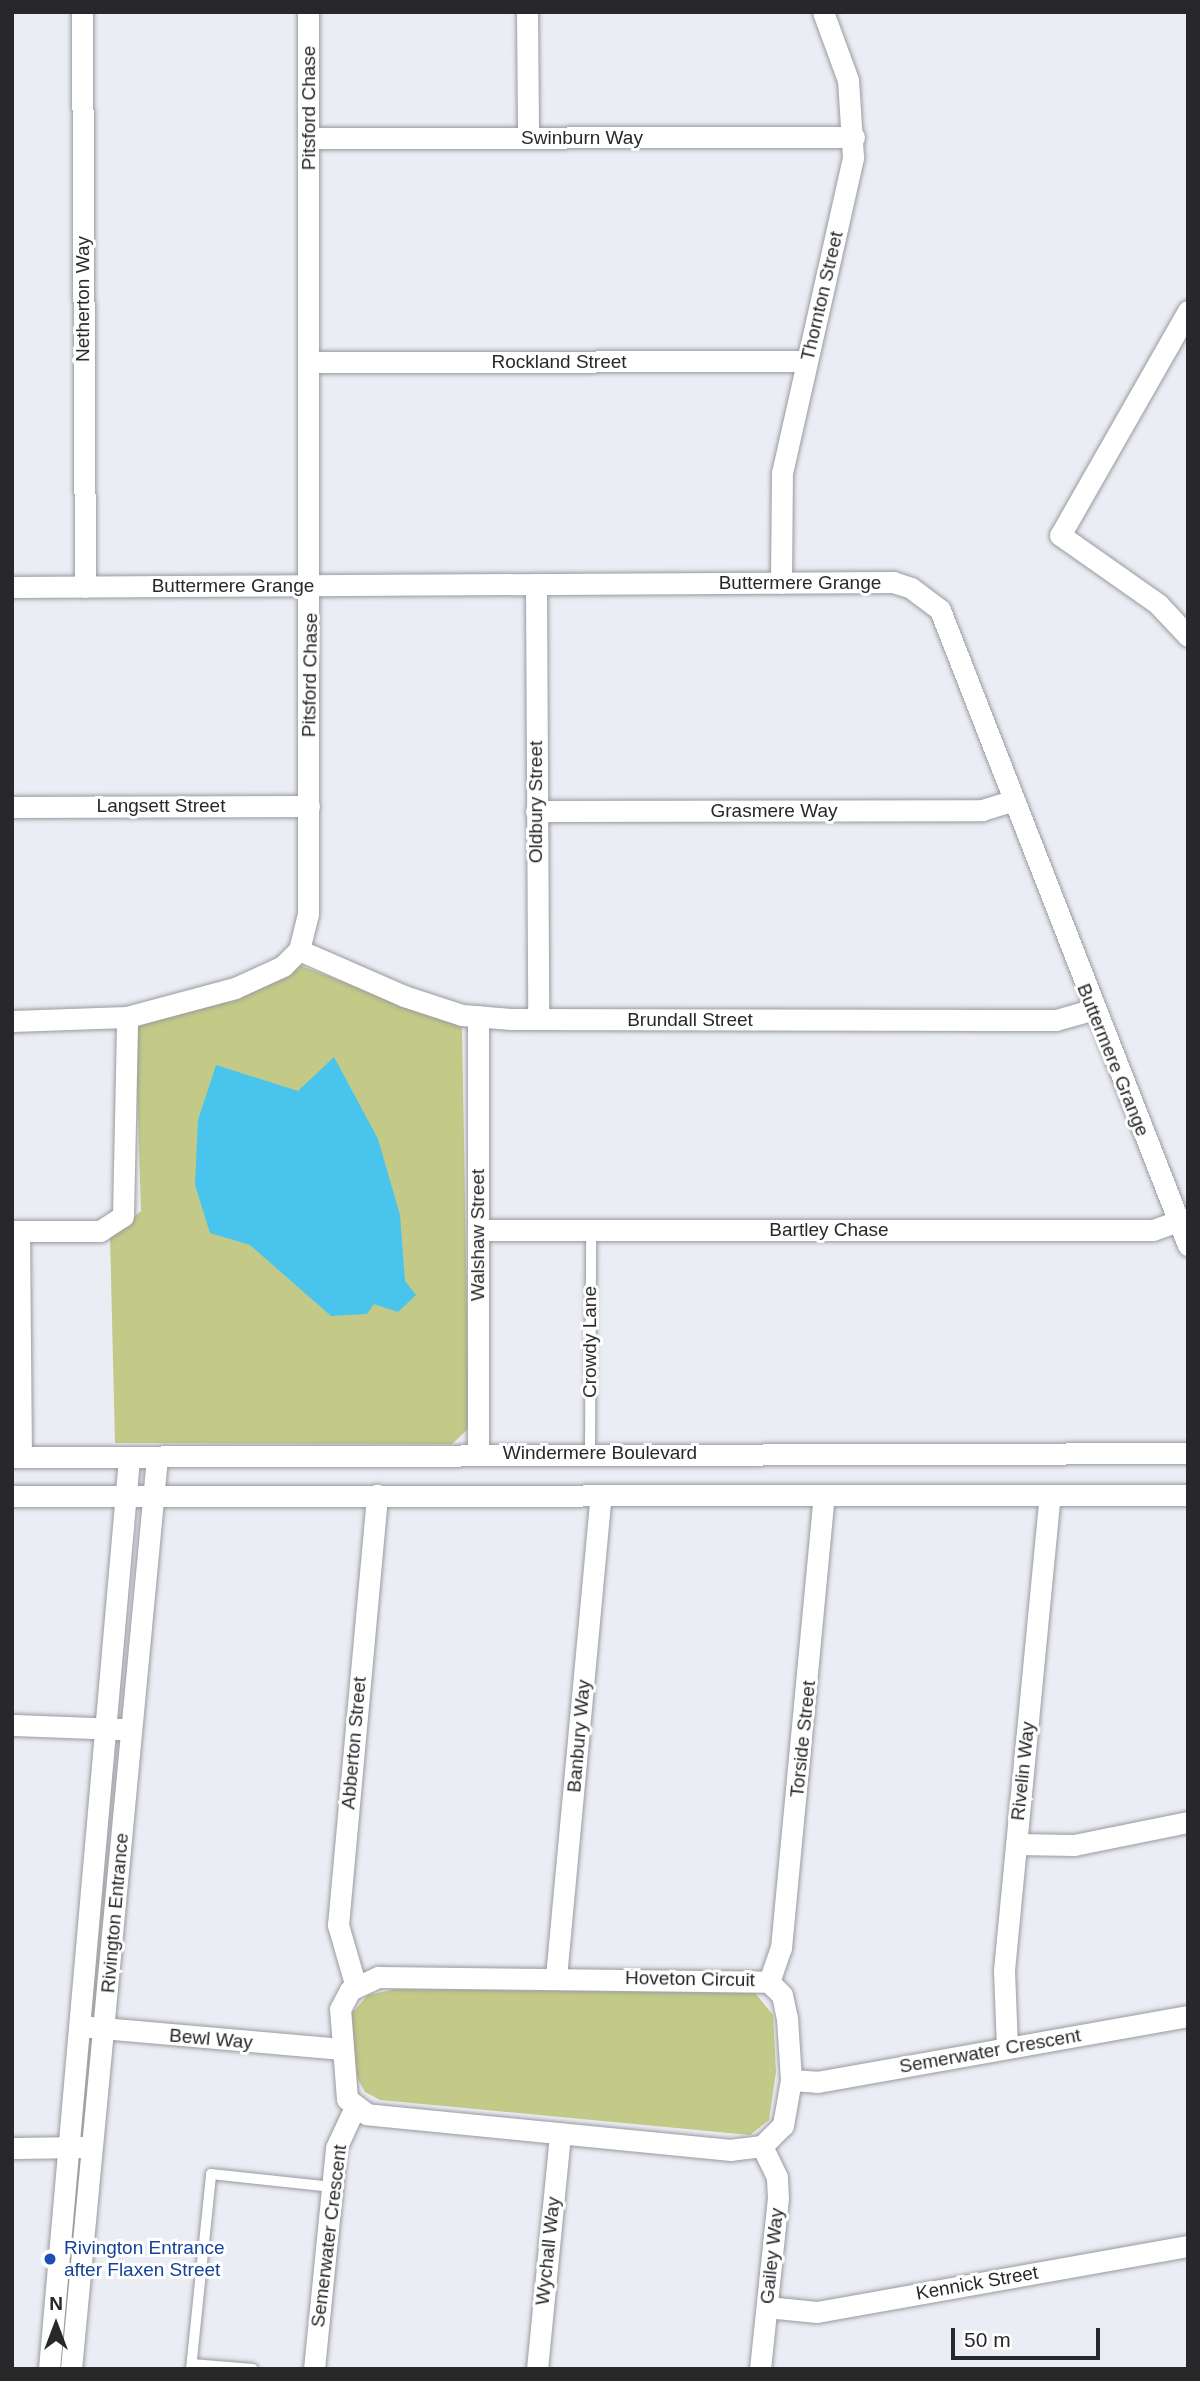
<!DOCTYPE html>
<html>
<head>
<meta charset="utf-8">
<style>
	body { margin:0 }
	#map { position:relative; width:1200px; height:2381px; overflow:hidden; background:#ebedf4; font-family:Arial,sans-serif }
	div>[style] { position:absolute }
	.green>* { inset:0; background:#c3c987 }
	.water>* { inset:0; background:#49c4ed }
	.roads { filter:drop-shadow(0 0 2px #999aa0) drop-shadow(0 0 2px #999aa0) }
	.service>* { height:10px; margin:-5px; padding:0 5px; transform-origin:5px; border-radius:5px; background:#fff }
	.minor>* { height:21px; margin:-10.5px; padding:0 10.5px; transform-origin:10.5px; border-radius:10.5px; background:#fff }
	.dots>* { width:19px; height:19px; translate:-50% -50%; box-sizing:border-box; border:4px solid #fff; border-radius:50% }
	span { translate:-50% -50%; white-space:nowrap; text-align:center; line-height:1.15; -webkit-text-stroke:6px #fff; paint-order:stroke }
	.street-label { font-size:19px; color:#28282b }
	.transit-label { font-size:19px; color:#164399 }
	.left { translate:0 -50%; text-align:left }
	.frame { position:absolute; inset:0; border:14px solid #28282b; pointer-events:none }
	.north { position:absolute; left:21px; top:2290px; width:70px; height:70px; -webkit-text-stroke:5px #fff; paint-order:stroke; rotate:0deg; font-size:19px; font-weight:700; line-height:28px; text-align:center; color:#28282b }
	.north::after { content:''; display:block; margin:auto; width:24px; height:32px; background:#28282b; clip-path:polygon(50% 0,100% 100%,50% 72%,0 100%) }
	.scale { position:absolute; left:951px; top:2328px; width:149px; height:32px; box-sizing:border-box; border:4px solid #28282b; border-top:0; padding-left:9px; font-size:21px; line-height:24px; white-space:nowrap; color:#28282b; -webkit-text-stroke:5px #fff; paint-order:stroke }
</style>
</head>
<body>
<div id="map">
	<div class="green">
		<i style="clip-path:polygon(299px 965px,462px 1027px,469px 1428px,452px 1444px,115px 1443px,110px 1236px,141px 1211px,135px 1023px,250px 992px)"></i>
		<i style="clip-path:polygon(396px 1989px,755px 1993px,773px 2015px,776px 2072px,769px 2120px,750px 2135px,380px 2100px,365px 2092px,357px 2077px,351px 2014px,368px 1995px)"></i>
	</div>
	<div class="water">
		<i style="clip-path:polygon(334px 1057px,378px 1139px,400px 1215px,405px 1281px,416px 1295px,398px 1312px,374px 1304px,367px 1314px,331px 1316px,250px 1245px,210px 1233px,195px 1185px,198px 1120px,216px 1065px,298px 1091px)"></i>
	</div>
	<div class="roads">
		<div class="service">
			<i style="left:590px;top:1453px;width:223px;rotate:-89.7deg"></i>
			<i style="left:192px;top:2364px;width:61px;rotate:4.7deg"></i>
			<i style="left:191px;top:2369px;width:196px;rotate:-84.1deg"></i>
			<i style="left:211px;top:2174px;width:122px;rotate:6.1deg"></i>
		</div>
		<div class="minor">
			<i style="left:82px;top:12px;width:575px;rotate:89.7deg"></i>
			<i style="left:527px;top:12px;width:126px;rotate:89.5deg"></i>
			<i style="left:309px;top:138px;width:545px;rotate:-0.11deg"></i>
			<i style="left:1188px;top:311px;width:258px;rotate:119.7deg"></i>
			<i style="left:1060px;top:535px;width:120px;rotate:35.1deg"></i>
			<i style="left:1158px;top:604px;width:44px;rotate:46.8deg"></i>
			<i style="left:310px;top:362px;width:497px;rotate:-0.1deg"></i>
			<i style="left:781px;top:583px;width:110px;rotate:-89.5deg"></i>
			<i style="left:782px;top:473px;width:324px;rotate:-77.3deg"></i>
			<i style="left:853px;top:157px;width:77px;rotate:-93.7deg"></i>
			<i style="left:848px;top:80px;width:72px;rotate:-110.2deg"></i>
			<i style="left:536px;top:584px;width:435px;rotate:89.7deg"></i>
			<i style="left:12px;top:587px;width:881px;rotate:-0.33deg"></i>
			<i style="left:893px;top:582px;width:19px;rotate:18deg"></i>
			<i style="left:911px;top:588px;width:36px;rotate:37deg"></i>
			<i style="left:940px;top:610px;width:682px;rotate:68.67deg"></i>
			<i style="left:12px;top:807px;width:297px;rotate:-0.2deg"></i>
			<i style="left:536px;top:811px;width:446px;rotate:-0.1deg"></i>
			<i style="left:982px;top:810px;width:30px;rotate:-17deg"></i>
			<i style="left:299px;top:950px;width:115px;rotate:23.7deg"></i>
			<i style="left:404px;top:996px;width:61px;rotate:18.1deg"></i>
			<i style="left:462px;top:1015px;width:49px;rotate:4.7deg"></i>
			<i style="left:511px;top:1019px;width:545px;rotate:0.11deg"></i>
			<i style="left:1056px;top:1020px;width:37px;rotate:-16deg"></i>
			<i style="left:12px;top:1021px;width:115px;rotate:-2deg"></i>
			<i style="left:127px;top:1017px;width:112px;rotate:-15deg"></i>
			<i style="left:235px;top:988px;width:53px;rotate:-24.6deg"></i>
			<i style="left:283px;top:966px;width:23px;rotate:-45deg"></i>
			<i style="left:299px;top:950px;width:38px;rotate:-76deg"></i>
			<i style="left:308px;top:913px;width:901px;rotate:-90deg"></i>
			<i style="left:478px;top:1230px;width:675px"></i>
			<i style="left:1153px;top:1230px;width:27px;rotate:-20deg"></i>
			<i style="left:12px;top:1231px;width:88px"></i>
			<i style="left:100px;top:1231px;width:27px;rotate:-33deg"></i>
			<i style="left:123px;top:1216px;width:199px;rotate:-88.8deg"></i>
			<i style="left:19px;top:1231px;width:226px;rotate:89.5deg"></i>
			<i style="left:478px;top:1453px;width:437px;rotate:-90deg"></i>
			<i style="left:12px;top:1457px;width:1176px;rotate:-0.19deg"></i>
			<i style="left:12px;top:1496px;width:1176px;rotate:-0.05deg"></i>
			<i style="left:12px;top:1725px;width:110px;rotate:2.1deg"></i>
			<i style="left:1016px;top:1844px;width:58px;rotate:1deg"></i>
			<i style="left:1074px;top:1845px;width:116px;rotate:-11.4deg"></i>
			<i style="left:378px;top:1977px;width:391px;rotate:0.7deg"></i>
			<i style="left:769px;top:1982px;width:18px;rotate:45deg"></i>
			<i style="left:782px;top:1995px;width:24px;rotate:78deg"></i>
			<i style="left:787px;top:2018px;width:62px;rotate:86.3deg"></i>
			<i style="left:791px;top:2080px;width:46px;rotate:100.1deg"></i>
			<i style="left:783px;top:2125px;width:30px;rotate:135deg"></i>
			<i style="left:762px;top:2146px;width:31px;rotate:173deg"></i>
			<i style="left:731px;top:2150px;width:366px;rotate:-174.4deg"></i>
			<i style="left:367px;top:2114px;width:25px;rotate:-143deg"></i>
			<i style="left:347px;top:2099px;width:90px;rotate:-94.4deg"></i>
			<i style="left:340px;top:2009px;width:21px;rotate:-62deg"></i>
			<i style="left:350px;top:1990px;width:31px;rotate:-25deg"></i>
			<i style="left:556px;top:1977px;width:484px;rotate:-84.7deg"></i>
			<i style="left:769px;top:1982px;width:36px;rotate:-71deg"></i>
			<i style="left:781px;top:1948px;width:455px;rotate:-84.6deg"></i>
			<i style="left:356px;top:1987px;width:65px;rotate:-106.2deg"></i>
			<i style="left:338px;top:1925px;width:432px;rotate:-84.8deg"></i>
			<i style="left:90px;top:2027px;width:251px;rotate:5deg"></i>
			<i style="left:1007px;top:2048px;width:78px;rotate:-92.2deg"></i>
			<i style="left:1004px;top:1970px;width:477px;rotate:-84.5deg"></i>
			<i style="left:791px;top:2080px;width:26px;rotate:4deg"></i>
			<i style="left:817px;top:2082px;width:377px;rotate:-10.1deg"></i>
			<i style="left:12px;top:2148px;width:72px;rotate:-0.8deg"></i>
			<i style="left:767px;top:2307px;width:50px;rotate:5.7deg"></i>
			<i style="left:817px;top:2312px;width:377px;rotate:-10.1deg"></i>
			<i style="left:49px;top:2369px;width:915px;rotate:-84.98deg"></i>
			<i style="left:71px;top:2369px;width:915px;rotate:-84.61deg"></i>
			<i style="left:314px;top:2369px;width:222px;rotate:-84.3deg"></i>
			<i style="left:336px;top:2148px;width:45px;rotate:-65.1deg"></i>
			<i style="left:537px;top:2369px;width:237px;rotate:-84.4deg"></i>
			<i style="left:760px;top:2369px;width:172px;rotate:-84deg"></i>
			<i style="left:778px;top:2198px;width:21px;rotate:-93deg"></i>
			<i style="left:777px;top:2177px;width:34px;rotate:-116deg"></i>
		</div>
	</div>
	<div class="dots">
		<i style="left:50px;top:2259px;background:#1a4fb4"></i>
	</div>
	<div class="street-label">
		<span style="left:309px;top:108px;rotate:-90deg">Pitsford Chase</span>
		<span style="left:582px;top:138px">Swinburn Way</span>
		<span style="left:822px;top:296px;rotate:-77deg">Thornton Street</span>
		<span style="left:83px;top:299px;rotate:-90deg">Netherton Way</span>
		<span style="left:559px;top:362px">Rockland Street</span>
		<span style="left:800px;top:583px">Buttermere Grange</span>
		<span style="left:233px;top:586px">Buttermere Grange</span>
		<span style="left:310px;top:675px;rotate:-89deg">Pitsford Chase</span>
		<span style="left:536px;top:802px;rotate:-90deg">Oldbury Street</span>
		<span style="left:161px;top:806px">Langsett Street</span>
		<span style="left:774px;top:811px">Grasmere Way</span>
		<span style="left:690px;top:1020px">Brundall Street</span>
		<span style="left:1113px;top:1060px;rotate:68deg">Buttermere Grange</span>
		<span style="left:829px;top:1230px">Bartley Chase</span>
		<span style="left:478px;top:1235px;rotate:-90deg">Walshaw Street</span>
		<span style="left:590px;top:1342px;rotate:-90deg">Crowdy Lane</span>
		<span style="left:600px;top:1453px">Windermere Boulevard</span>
		<span style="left:579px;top:1736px;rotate:-85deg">Banbury Way</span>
		<span style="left:803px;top:1739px;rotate:-84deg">Torside Street</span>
		<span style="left:354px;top:1743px;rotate:-85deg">Abberton Street</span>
		<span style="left:1023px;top:1771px;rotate:-84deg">Rivelin Way</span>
		<span style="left:115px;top:1913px;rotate:-85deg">Rivington Entrance</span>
		<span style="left:690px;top:1979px;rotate:1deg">Hoveton Circuit</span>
		<span style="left:211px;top:2039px;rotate:5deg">Bewl Way</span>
		<span style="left:990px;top:2051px;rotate:-10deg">Semerwater Crescent</span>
		<span style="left:329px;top:2236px;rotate:-83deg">Semerwater Crescent</span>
		<span style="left:548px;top:2251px;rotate:-84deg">Wychall Way</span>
		<span style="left:772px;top:2256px;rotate:-84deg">Gailey Way</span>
		<span style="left:977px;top:2283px;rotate:-10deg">Kennick Street</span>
	</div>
	<div class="transit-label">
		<span class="left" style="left:64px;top:2259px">Rivington Entrance<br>after Flaxen Street</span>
	</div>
	<div class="frame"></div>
	<div class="north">N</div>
	<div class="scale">50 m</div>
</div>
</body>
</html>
